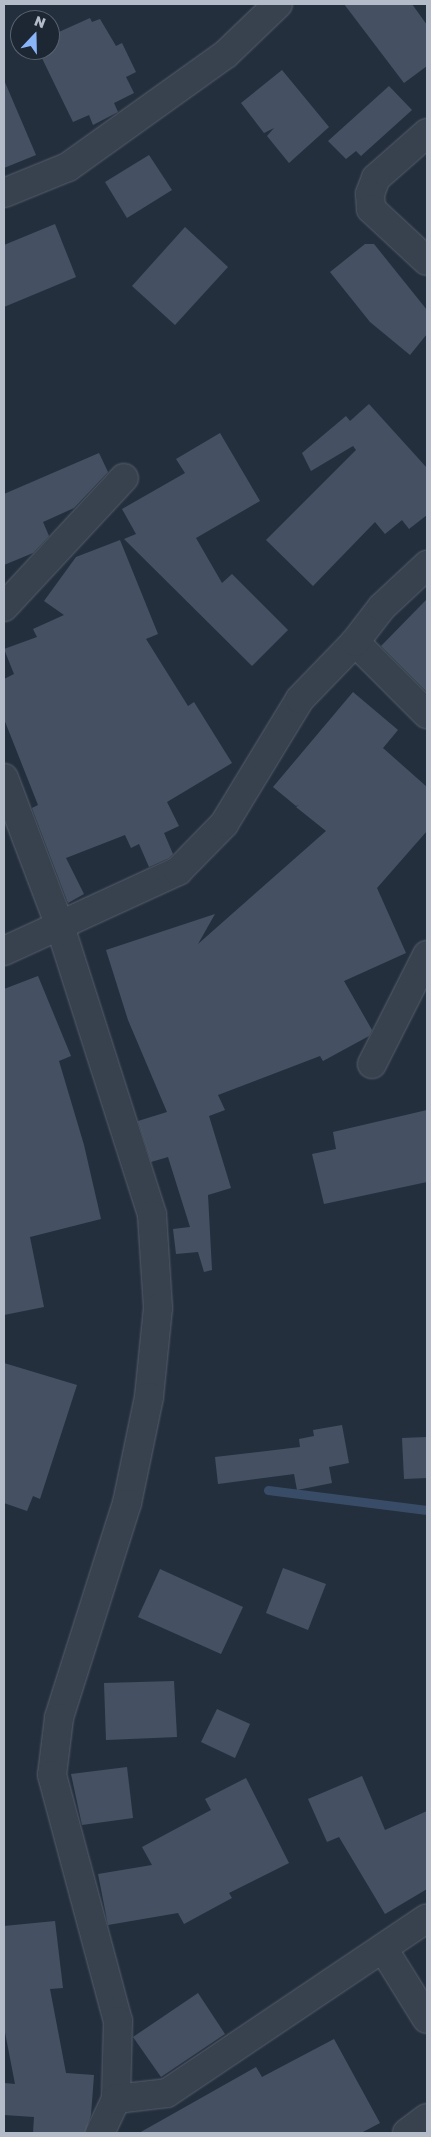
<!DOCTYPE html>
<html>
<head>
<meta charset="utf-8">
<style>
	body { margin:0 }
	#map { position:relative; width:431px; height:2137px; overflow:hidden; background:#242f3e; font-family:"Golos Text",sans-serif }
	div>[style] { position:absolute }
	.stream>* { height:9px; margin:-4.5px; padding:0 4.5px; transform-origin:4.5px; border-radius:4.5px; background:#394c67 }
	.building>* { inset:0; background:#455162 }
	.roads { filter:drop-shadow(0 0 1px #565f6c) drop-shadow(0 0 1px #565f6c) }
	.minor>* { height:28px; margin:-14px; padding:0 14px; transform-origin:14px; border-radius:14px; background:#38414e }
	span { translate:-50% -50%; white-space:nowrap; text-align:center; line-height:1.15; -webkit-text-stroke:4px #1d2633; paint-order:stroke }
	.frame { position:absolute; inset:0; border:5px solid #b4bcc9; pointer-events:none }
	.north { position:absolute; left:10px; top:10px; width:50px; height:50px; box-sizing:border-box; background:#1d2633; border:1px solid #59626f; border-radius:50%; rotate:21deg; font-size:14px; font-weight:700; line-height:20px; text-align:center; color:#b4bcc9 }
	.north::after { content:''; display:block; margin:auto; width:18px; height:22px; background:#8ab4f8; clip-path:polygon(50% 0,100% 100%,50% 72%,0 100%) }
</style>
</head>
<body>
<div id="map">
	<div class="stream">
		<i style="left:268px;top:1490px;width:160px;rotate:7.2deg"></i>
	</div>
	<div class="building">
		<i style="clip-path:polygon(344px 4px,412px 4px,427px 25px,427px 66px,404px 83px)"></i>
		<i style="clip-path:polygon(90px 18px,92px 22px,100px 19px,116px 46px,122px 43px,136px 72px,126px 77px,134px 93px,114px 103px,118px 112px,93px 125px,89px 115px,73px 122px,38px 50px,50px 50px,50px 36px)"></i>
		<i style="clip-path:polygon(282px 70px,329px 127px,289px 163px,267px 136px,274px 128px,264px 133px,241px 103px)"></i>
		<i style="clip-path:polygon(4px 80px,36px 155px,4px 168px)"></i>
		<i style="clip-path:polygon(389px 86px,412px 110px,361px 156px,356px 151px,346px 159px,328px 141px)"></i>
		<i style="clip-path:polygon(149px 155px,172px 190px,127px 218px,105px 182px)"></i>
		<i style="clip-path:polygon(55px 224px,76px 277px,4px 307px,4px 245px)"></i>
		<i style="clip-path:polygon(185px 227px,228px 267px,175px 325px,132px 286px)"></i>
		<i style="clip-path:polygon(365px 244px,374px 244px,427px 310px,427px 334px,410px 355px,370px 322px,330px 272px)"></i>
		<i style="clip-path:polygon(369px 404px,427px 468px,427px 515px,409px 529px,402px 520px,385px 534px,375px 522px,313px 586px,266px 540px,356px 450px,353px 446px,311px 471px,302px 453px,346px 416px,350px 421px)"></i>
		<i style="clip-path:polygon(220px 433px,260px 501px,196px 538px,222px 583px,232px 574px,288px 630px,252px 666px,124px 539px,136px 534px,122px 509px,185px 473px,176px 459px)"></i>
		<i style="clip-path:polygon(99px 453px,108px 472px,74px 508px,43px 522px,49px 536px,33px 553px,4px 565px,4px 494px)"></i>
		<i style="clip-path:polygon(120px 540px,158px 634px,146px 639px,188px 706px,194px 702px,232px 763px,167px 802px,179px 826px,164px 833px,173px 854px,169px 858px,149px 867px,139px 844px,131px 848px,125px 835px,66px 858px,84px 894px,68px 903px,32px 808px,38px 805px,4px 719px,4px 679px,14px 674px,4px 649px,37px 637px,33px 629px,64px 615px,44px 601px,76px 557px)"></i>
		<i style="clip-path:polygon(427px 599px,427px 692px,381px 646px)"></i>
		<i style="clip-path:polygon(353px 692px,398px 730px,383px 748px,427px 787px,427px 831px,377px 888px,406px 953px,344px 981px,372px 1030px,369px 1036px,323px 1061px,320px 1056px,218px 1095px,225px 1110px,209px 1116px,231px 1188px,208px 1195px,212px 1270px,204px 1272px,198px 1252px,176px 1254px,173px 1229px,190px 1227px,168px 1157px,151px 1162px,138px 1121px,167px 1112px,128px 1020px,106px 950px,215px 914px,198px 944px,326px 831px,296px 807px,299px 805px,296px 806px,273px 787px)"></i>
		<i style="clip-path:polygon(38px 976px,71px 1056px,59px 1061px,84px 1145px,101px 1219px,30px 1237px,44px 1307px,4px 1315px,4px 989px)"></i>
		<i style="clip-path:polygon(427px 1110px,427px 1182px,324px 1204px,312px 1154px,336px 1149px,333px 1132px)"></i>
		<i style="clip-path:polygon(4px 1363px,77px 1385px,40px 1499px,33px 1496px,27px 1511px,4px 1503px)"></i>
		<i style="clip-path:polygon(342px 1425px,349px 1463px,329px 1467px,332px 1483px,297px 1490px,294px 1474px,218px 1484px,215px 1457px,300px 1447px,299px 1439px,314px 1436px,313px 1430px)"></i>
		<i style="clip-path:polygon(427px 1437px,427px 1478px,404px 1479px,402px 1438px)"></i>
		<i style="clip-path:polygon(283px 1568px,326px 1584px,308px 1630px,266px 1613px)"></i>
		<i style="clip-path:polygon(160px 1569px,243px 1607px,221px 1654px,138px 1617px)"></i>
		<i style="clip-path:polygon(174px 1681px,177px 1737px,106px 1740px,104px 1683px)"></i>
		<i style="clip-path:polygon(217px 1709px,250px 1724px,235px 1758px,201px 1742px)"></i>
		<i style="clip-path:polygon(127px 1767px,133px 1818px,82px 1825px,71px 1774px)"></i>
		<i style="clip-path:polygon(362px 1776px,385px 1830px,427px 1811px,427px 1889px,385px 1914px,339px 1837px,327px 1842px,308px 1799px)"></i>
		<i style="clip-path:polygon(246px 1778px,289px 1863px,229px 1893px,232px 1898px,184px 1924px,178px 1913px,108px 1925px,98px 1874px,152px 1865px,142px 1847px,211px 1810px,205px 1799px)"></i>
		<i style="clip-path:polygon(55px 1921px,63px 1988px,50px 1989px,66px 2073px,94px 2075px,91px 2115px,85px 2133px,33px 2133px,34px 2117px,4px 2115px,4px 2083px,15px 2084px,4px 2027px,4px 1926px)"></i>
		<i style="clip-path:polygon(198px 1993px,225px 2034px,161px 2077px,133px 2037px)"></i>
		<i style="clip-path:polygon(334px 2039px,380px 2123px,361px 2133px,139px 2133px,256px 2067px,262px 2077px)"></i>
	</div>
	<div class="roads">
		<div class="minor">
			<i style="left:427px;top:133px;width:68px;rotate:138.6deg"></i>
			<i style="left:376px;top:178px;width:17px;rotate:111deg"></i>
			<i style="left:370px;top:194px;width:15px;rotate:86deg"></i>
			<i style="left:371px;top:209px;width:76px;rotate:42.9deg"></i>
			<i style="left:4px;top:193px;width:69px;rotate:-22.1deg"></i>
			<i style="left:68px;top:167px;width:194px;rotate:-35.6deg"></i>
			<i style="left:226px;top:54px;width:72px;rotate:-43.9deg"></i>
			<i style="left:4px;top:607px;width:176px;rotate:-47.1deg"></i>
			<i style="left:355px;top:642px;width:102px;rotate:45deg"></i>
			<i style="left:4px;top:778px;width:158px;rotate:69.3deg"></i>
			<i style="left:60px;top:926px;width:303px;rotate:72.3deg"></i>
			<i style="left:152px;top:1215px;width:93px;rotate:86.3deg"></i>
			<i style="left:158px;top:1308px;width:89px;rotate:95.8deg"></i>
			<i style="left:149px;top:1397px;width:108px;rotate:101.7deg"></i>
			<i style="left:127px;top:1503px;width:225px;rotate:107.6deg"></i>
			<i style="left:59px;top:1718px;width:57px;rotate:97deg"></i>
			<i style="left:52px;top:1775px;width:255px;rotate:75deg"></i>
			<i style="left:118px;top:2021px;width:78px;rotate:91.5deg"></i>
			<i style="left:116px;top:2099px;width:38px;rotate:115deg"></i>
			<i style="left:4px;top:951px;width:192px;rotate:-24.7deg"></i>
			<i style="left:178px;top:871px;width:66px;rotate:-45.6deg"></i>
			<i style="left:224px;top:824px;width:146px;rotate:-58.7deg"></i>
			<i style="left:300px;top:699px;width:79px;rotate:-46deg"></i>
			<i style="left:355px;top:642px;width:44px;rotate:-52.4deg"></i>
			<i style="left:382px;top:607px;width:62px;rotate:-43deg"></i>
			<i style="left:372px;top:1064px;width:122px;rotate:-63.2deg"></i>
			<i style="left:384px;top:1950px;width:81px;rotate:58.1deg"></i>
			<i style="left:116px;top:2099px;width:51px;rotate:-6.7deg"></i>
			<i style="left:167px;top:2093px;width:313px;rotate:-33.9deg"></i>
			<i style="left:407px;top:2133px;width:25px;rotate:-37deg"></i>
		</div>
	</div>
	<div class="frame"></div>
	<div class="north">N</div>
</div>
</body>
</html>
